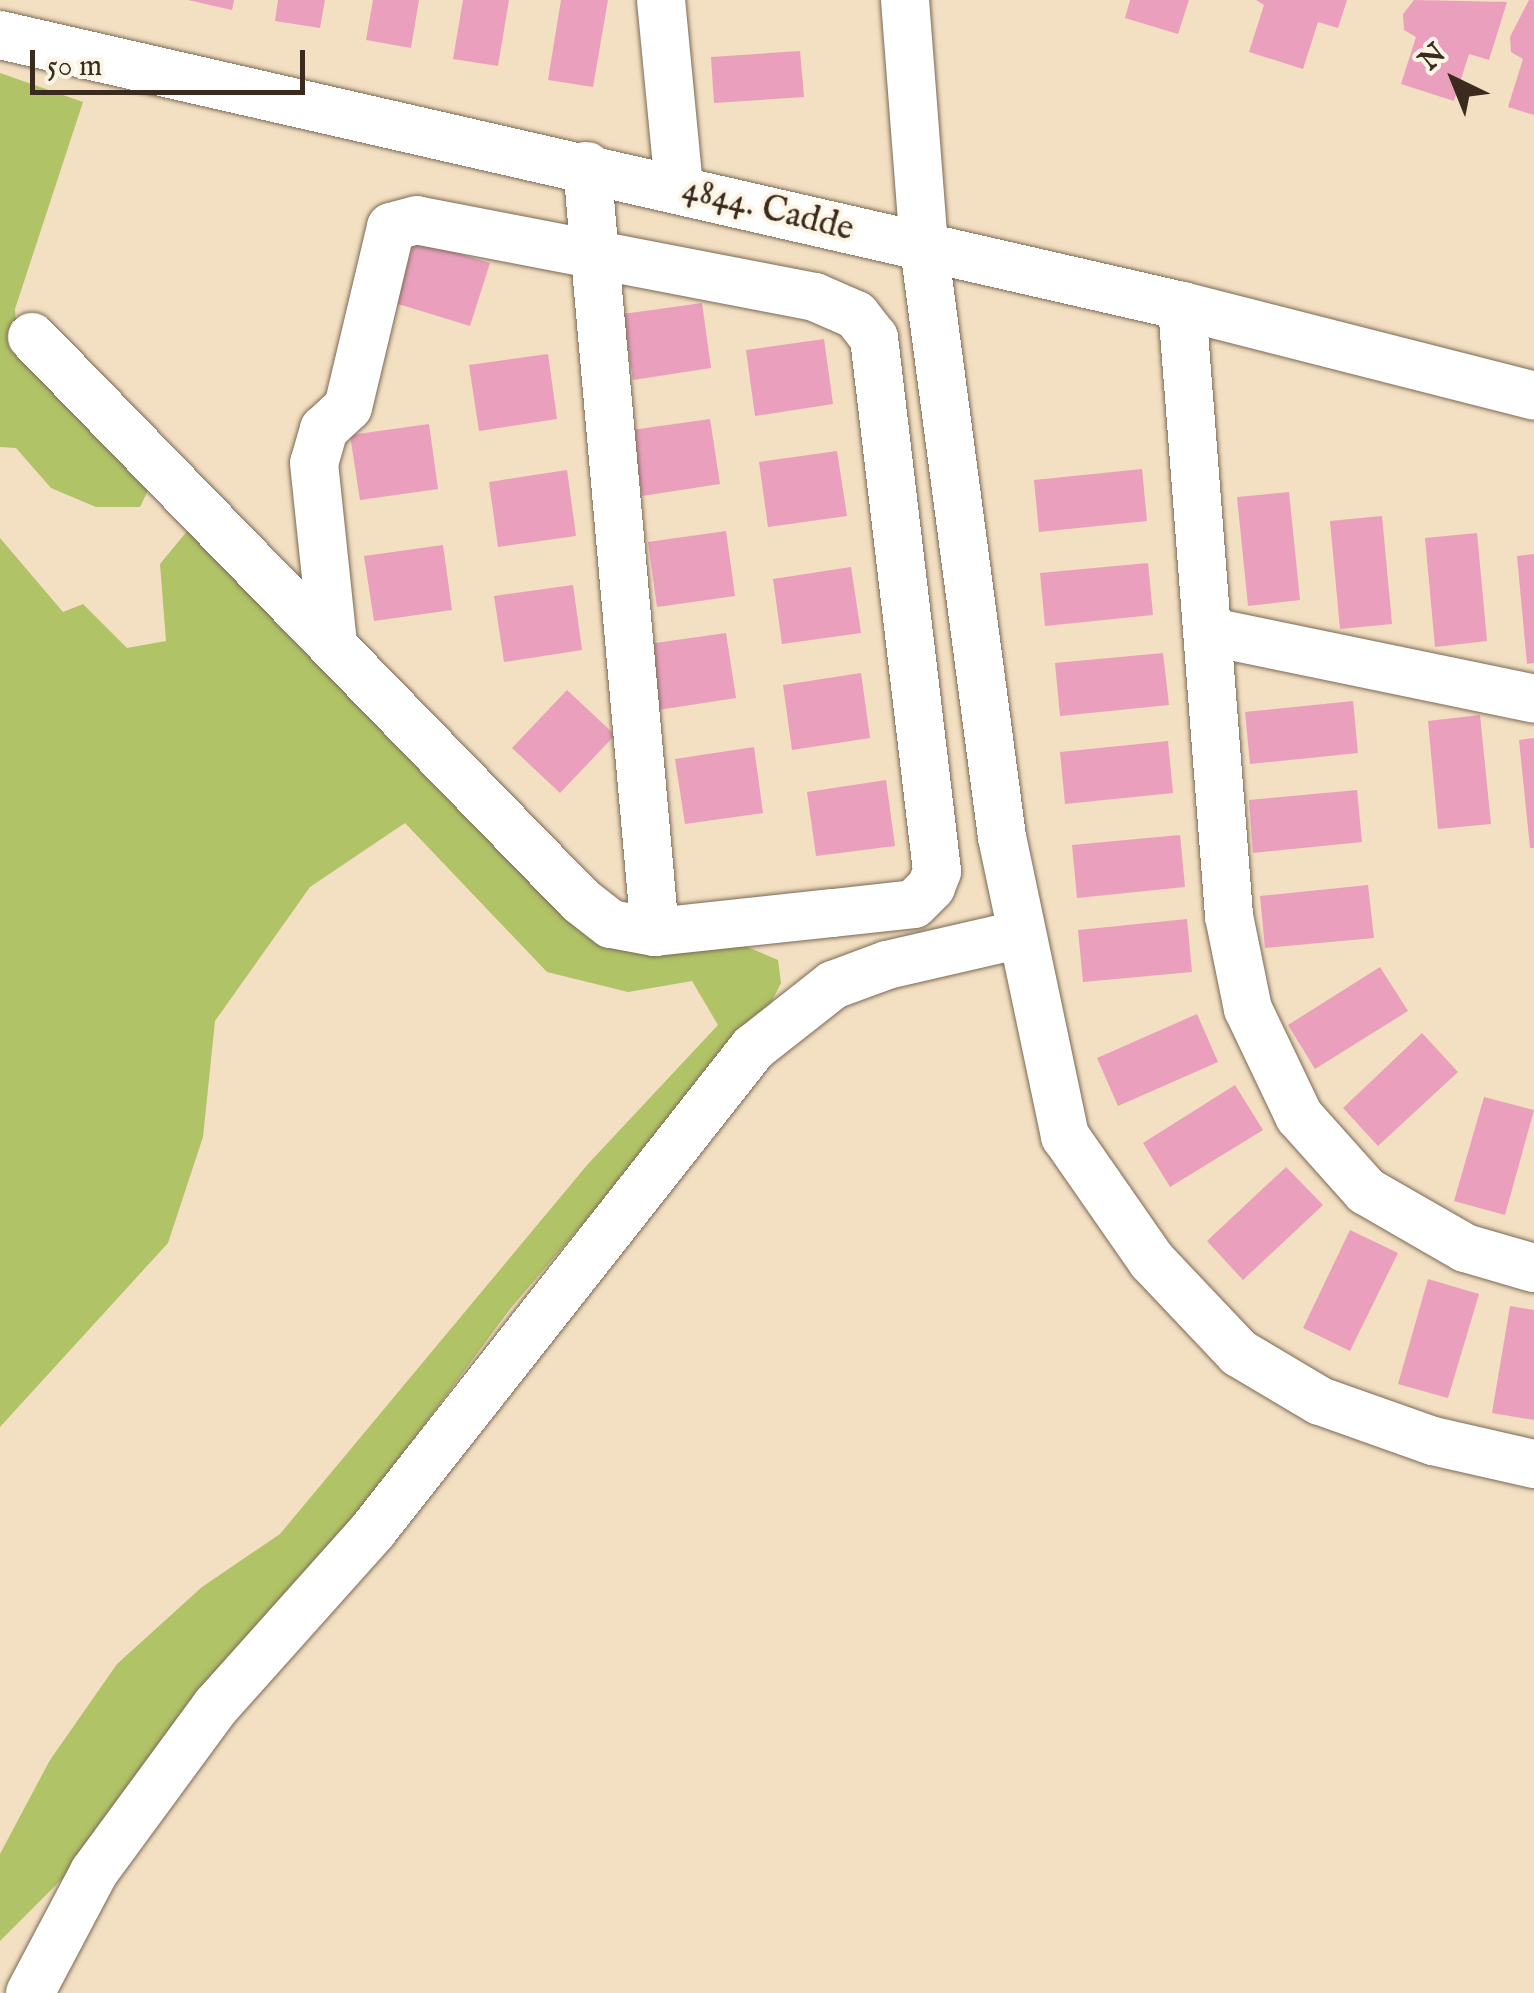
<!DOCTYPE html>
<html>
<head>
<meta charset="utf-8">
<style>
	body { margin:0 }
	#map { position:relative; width:1534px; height:1993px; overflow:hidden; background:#f3dfc1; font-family:"IM FELL English",serif }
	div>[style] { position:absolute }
	.green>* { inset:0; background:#b1c367 }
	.building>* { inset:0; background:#eaa0bc }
	.roads { filter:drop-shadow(0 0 2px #7b6957) drop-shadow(0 0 2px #7b6957) }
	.minor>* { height:48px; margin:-24px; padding:0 24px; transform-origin:24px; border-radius:24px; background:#fff }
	span { translate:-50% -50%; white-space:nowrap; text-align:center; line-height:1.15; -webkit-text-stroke:8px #fcf5e5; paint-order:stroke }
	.street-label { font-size:35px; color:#3b2a1e }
	.north { position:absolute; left:1404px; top:30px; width:100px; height:100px; -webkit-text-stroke:8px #fcf5e5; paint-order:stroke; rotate:317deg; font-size:28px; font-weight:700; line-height:40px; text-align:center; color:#3b2a1e }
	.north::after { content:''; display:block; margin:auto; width:35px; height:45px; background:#3b2a1e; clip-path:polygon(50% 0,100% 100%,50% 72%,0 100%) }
	.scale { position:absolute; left:30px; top:50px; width:275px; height:45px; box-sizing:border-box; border:5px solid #3b2a1e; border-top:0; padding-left:12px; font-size:30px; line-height:35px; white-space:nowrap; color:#3b2a1e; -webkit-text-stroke:8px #fcf5e5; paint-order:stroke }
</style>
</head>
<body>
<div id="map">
	<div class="green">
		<i style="clip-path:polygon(0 73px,83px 102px,15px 309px,18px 347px,155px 476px,140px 507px,96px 507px,51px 488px,16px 448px,0 447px)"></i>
		<i style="clip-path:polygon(188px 530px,645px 948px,745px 946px,778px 960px,781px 983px,770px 1005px,510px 1309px,356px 1517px,93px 1848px,0 1941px,0 1854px,50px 1760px,117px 1664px,202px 1587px,280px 1534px,588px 1164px,718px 1025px,692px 981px,628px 992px,547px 972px,405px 823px,310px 887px,215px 1021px,203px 1137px,168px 1243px,0 1427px,0 538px,63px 612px,83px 604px,127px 648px,166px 641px,160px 564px)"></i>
	</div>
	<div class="building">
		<i style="clip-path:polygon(188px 0,234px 0,232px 10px)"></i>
		<i style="clip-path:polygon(278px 0,325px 0,320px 28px,275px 21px)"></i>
		<i style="clip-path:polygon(373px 0,419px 0,411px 48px,366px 40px)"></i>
		<i style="clip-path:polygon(463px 0,509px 0,498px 66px,453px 59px)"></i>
		<i style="clip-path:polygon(561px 0,608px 0,593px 87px,548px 80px)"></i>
		<i style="clip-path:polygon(1130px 0,1189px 0,1178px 34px,1125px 18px)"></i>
		<i style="clip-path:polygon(1256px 0,1347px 0,1338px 28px,1318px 22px,1303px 69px,1249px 52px,1264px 5px)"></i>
		<i style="clip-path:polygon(1414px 0,1507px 2px,1489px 60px,1469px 54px,1454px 101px,1401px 84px,1416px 37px,1404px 30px,1403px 14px)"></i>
		<i style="clip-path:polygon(1529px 0,1534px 0,1534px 115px,1508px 107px,1523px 59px,1511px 52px,1510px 37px)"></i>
		<i style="clip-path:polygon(800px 51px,804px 97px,714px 103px,711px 57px)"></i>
		<i style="clip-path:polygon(415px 240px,490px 263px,470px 326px,395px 303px)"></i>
		<i style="clip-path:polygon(702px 303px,711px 368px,633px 380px,623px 314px)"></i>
		<i style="clip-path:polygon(824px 339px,833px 404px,755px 416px,746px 350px)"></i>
		<i style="clip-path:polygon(548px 354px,557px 419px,479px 431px,469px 365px)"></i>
		<i style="clip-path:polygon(710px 419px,720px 484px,642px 496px,632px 430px)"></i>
		<i style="clip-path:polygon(429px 424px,438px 489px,360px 500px,350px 435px)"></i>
		<i style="clip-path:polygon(837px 451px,847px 516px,768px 527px,759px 462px)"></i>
		<i style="clip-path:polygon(1142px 469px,1147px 521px,1039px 532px,1034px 480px)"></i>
		<i style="clip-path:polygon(567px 470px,576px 536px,498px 547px,489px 482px)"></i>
		<i style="clip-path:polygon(1289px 492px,1300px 600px,1248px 606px,1237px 497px)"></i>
		<i style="clip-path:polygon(1382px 516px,1392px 624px,1340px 629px,1330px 521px)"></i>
		<i style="clip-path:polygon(726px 531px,735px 596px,657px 607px,648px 542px)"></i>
		<i style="clip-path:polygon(1477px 533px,1487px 641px,1435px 647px,1425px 538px)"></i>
		<i style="clip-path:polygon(443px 545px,452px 610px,374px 621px,364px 556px)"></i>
		<i style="clip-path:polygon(1534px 554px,1534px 663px,1527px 664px,1517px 556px)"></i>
		<i style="clip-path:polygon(1148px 563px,1153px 615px,1045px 626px,1040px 573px)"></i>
		<i style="clip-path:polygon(851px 567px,861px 633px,782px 644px,773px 579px)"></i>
		<i style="clip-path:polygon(573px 585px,582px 650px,504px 662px,494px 596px)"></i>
		<i style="clip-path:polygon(726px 633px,736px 698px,658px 710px,648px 644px)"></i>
		<i style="clip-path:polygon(1163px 653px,1169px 705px,1060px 716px,1055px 663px)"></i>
		<i style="clip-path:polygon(861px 673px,870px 738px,792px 750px,783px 685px)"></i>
		<i style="clip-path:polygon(567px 690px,615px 735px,560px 793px,512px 748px)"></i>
		<i style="clip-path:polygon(1353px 701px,1358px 753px,1250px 764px,1245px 712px)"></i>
		<i style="clip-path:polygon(1480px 715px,1491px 824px,1438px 829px,1428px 721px)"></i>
		<i style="clip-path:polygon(1534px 738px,1534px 848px,1530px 848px,1519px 740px)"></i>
		<i style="clip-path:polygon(1168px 741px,1173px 793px,1065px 804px,1060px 752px)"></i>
		<i style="clip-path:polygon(754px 747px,763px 813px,685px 824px,675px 759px)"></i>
		<i style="clip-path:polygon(886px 780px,895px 846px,816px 856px,807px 792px)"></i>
		<i style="clip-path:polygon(1357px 790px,1362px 842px,1253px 853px,1249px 800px)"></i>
		<i style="clip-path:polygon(1180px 835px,1185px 887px,1077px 898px,1072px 845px)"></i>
		<i style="clip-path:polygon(1368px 885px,1374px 938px,1265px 948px,1260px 896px)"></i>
		<i style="clip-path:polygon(1187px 919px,1192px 972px,1083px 982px,1078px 930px)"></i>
		<i style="clip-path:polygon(1380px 967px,1408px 1011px,1315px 1069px,1288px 1025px)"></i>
		<i style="clip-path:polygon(1197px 1014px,1218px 1062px,1118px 1106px,1097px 1058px)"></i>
		<i style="clip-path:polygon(1422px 1033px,1458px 1072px,1378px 1146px,1343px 1108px)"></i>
		<i style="clip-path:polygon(1235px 1085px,1263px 1130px,1170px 1187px,1143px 1143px)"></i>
		<i style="clip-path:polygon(1484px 1097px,1534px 1110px,1505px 1215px,1454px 1201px)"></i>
		<i style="clip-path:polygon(1286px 1167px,1323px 1205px,1243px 1280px,1207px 1241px)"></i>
		<i style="clip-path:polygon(1350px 1230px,1398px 1253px,1350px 1351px,1303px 1328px)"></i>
		<i style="clip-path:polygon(1428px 1279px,1479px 1294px,1448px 1398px,1398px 1384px)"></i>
		<i style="clip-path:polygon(1510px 1306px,1534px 1310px,1534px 1420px,1492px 1413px)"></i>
	</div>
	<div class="roads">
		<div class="minor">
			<i style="left:661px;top:0;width:189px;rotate:84.5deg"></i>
			<i style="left:905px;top:0;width:248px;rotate:85.6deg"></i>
			<i style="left:924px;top:247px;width:595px;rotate:82.47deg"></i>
			<i style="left:1002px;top:837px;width:306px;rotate:78.1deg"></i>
			<i style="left:1065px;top:1136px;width:152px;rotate:55.2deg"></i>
			<i style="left:1152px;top:1261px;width:127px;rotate:46.6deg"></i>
			<i style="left:1239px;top:1353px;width:94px;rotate:30.7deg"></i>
			<i style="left:1320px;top:1401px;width:120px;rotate:19.5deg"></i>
			<i style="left:1433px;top:1441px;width:104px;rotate:12.8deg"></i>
			<i style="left:0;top:35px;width:1213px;rotate:12.91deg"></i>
			<i style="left:1182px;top:306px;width:363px;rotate:14.3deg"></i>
			<i style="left:587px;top:166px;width:769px;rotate:84.93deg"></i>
			<i style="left:1182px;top:306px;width:612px;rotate:85.59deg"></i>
			<i style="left:1229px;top:916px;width:95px;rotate:78.5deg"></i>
			<i style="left:1248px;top:1009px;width:119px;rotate:64.5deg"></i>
			<i style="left:1299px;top:1116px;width:101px;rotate:48.2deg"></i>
			<i style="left:1366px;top:1191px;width:114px;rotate:29.9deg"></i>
			<i style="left:1465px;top:1248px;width:72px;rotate:16.2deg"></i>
			<i style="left:32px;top:337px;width:786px;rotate:45.77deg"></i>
			<i style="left:580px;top:900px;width:39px;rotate:38deg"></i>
			<i style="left:611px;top:924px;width:45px;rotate:10.3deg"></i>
			<i style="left:655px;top:932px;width:179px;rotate:-6.1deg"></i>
			<i style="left:833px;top:913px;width:81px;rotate:-6.3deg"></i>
			<i style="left:914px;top:904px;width:24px;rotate:-45deg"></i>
			<i style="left:931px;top:887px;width:17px;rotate:-69deg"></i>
			<i style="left:937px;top:871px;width:537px;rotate:-96.74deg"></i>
			<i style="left:874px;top:338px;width:29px;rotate:-128deg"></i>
			<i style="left:856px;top:315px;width:45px;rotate:-156.3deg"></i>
			<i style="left:815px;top:297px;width:405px;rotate:-169.1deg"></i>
			<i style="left:417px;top:220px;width:27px;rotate:165deg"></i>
			<i style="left:391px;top:227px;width:185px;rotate:103.4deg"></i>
			<i style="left:348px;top:407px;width:33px;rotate:137deg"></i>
			<i style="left:324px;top:429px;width:35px;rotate:106deg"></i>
			<i style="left:314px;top:463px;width:183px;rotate:84deg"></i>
			<i style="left:1207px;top:631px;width:334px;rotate:11.7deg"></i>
			<i style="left:30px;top:1993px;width:137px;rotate:-62.1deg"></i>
			<i style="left:94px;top:1872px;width:206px;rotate:-53.7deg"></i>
			<i style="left:216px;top:1706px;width:237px;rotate:-48.2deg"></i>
			<i style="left:374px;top:1529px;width:612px;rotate:-51.76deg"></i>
			<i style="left:753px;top:1048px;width:102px;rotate:-38.2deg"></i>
			<i style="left:833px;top:985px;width:58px;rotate:-20.3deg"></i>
			<i style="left:887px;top:965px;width:138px;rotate:-13deg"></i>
		</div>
	</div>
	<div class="street-label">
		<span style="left:768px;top:210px;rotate:14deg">4844. Cadde</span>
	</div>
	<div class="north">N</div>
	<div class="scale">50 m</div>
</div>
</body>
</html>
